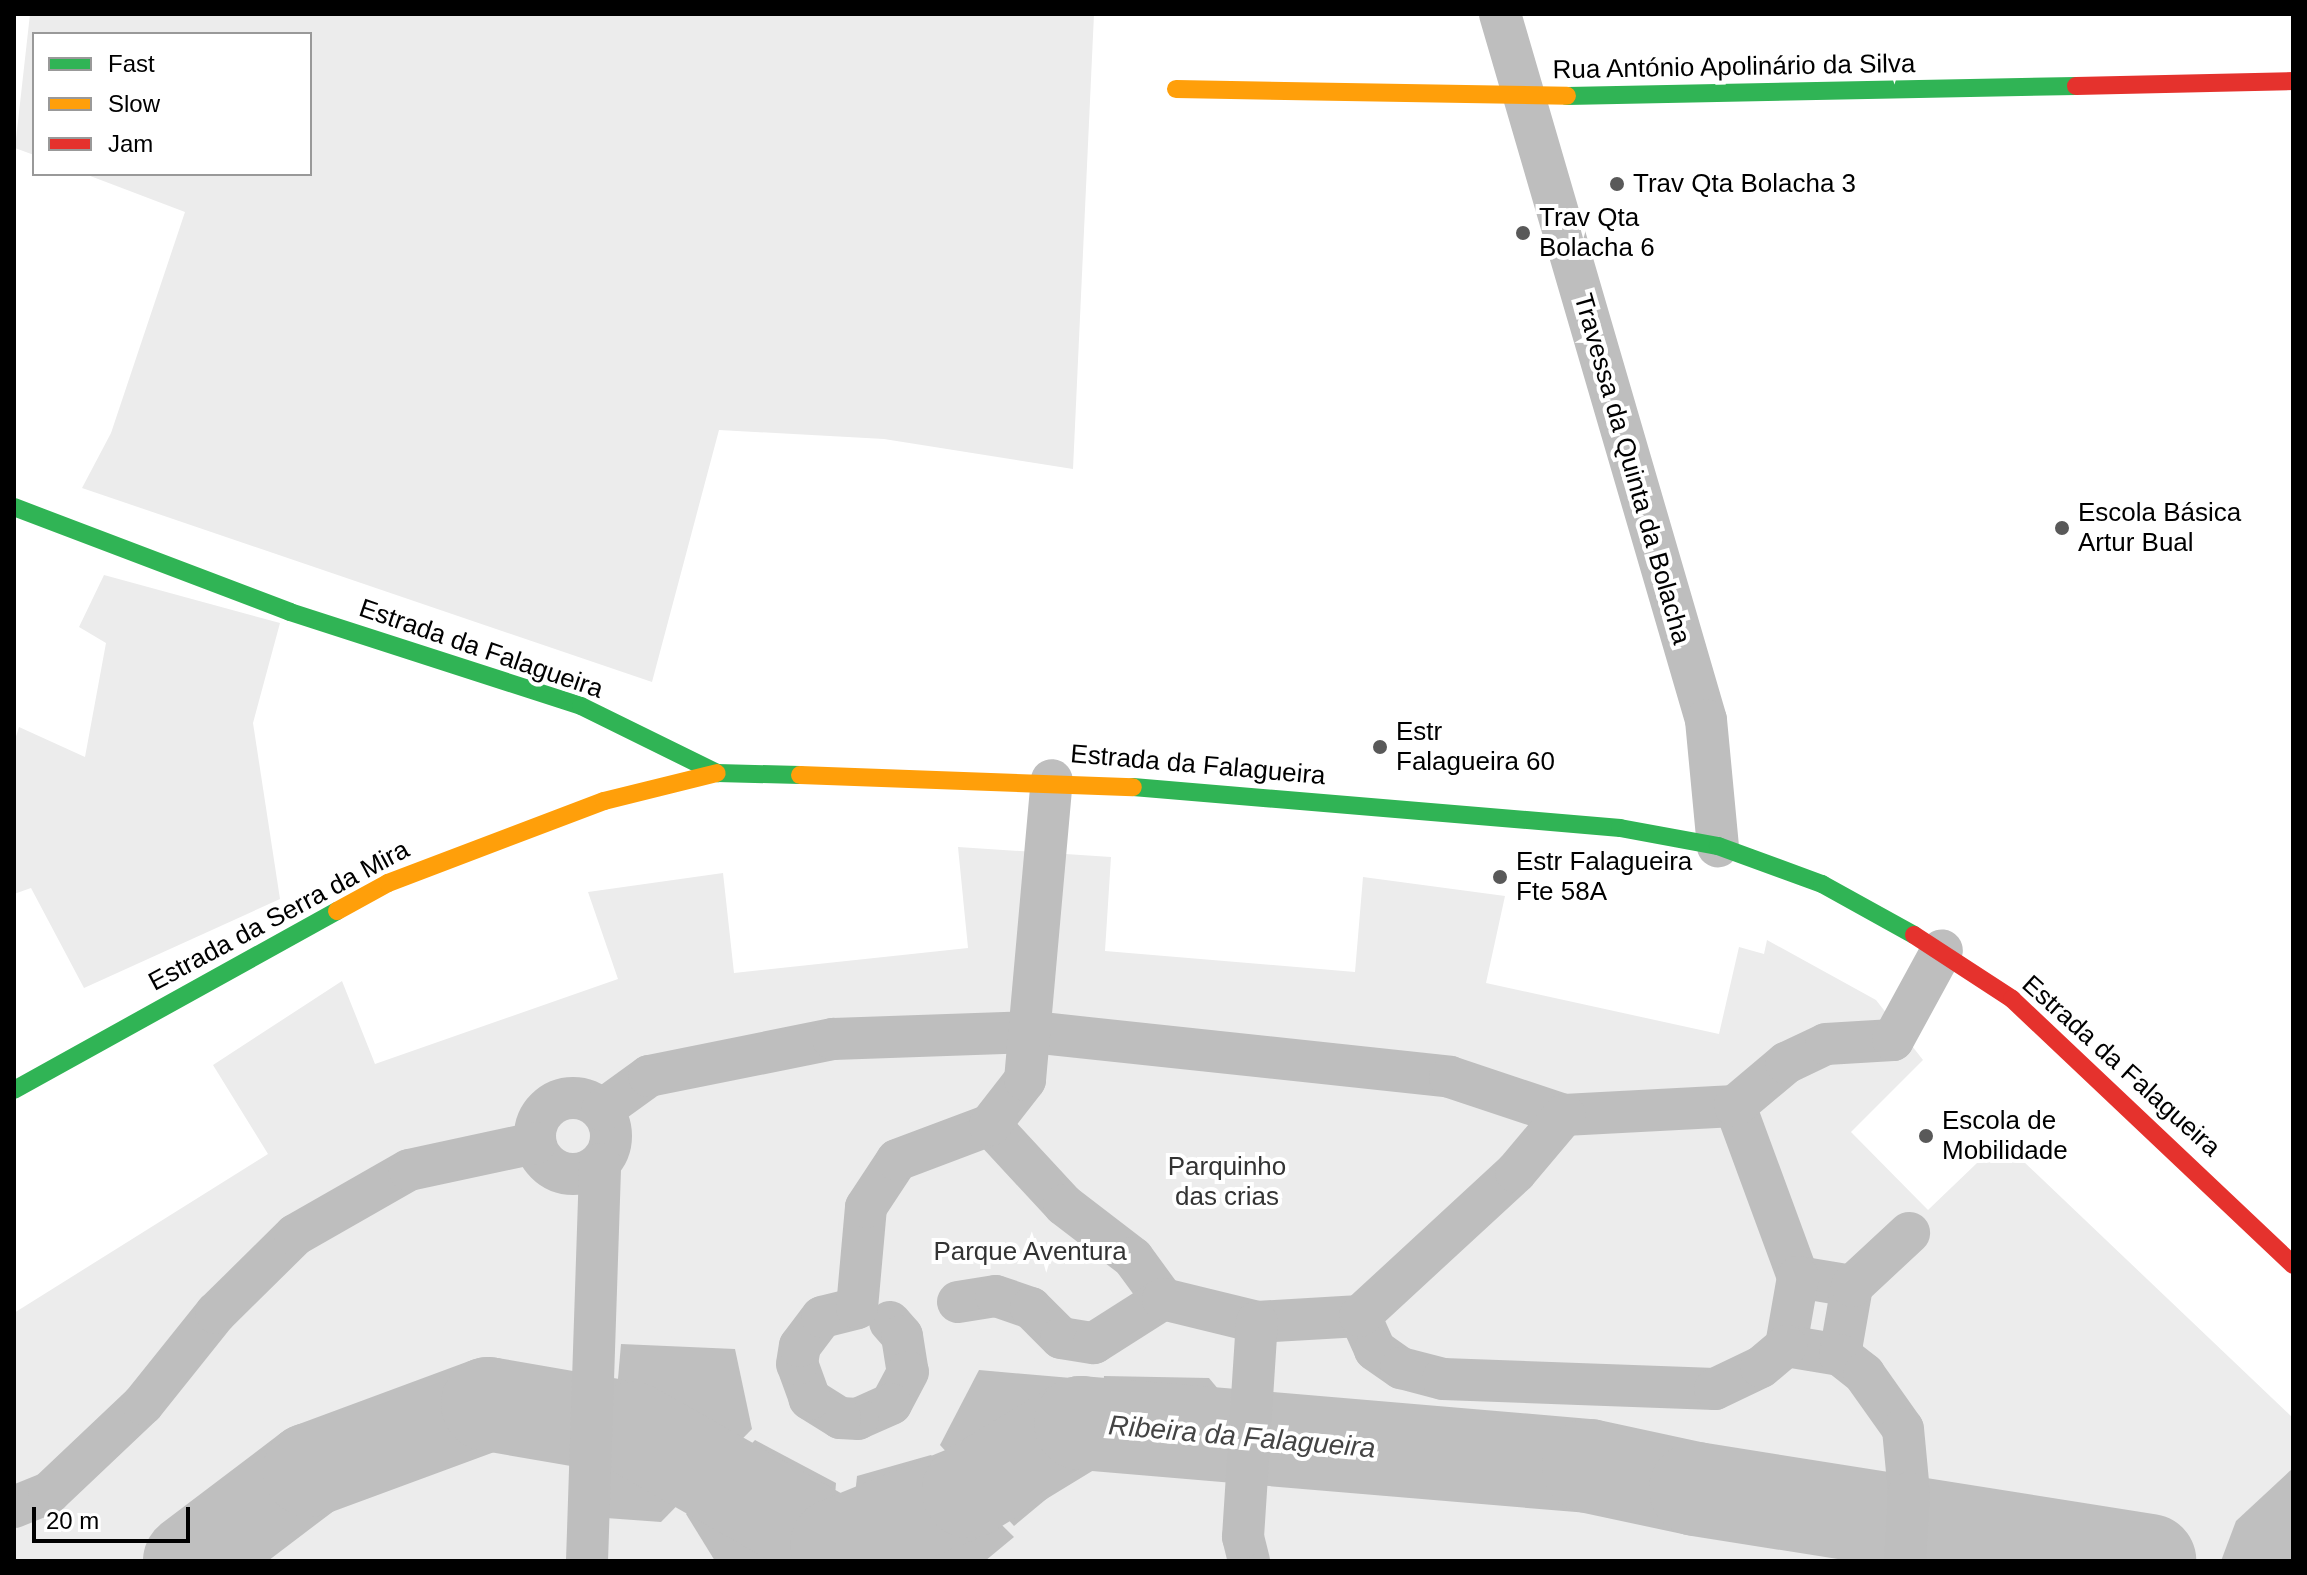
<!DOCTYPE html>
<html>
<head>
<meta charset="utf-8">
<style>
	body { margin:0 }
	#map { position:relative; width:2307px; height:1575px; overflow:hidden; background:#fff; font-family:Arial,sans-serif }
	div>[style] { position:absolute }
	.green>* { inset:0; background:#ececec }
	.water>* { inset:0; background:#bfbfbf }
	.river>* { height:94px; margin:-47px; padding:0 47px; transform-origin:47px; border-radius:47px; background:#bfbfbf }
	.street>* { height:42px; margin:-21px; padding:0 21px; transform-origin:21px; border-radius:21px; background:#bebebe }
	.street>.ring { margin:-21px; padding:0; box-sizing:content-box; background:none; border:42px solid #bebebe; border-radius:50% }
	.fast>* { height:18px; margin:-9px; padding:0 9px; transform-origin:9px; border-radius:9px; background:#30b455 }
	.slow>* { height:18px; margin:-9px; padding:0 9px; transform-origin:9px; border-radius:9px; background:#ff9f0a }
	.jam>* { height:18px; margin:-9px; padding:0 9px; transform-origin:9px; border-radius:9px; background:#e5322d }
	.dots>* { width:22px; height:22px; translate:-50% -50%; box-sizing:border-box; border:4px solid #fff; border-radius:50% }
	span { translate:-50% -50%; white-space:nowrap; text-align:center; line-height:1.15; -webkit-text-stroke:8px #fff; paint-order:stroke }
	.street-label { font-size:26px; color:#000 }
	.poi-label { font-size:26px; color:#000 }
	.left { translate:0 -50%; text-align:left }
	.park-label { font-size:26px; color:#333 }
	.water-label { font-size:28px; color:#444; font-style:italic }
	.frame { position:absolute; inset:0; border:16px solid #000; pointer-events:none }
	.legend { position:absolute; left:32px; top:32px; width:280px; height:144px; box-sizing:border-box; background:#fff; border:2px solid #999; margin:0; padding:10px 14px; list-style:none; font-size:24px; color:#000 }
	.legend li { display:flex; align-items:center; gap:16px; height:40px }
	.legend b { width:40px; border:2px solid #999 }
	.scale { position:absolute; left:32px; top:1507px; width:158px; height:36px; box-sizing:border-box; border:4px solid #000; border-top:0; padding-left:10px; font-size:24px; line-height:28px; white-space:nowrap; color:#000; -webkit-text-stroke:6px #fff; paint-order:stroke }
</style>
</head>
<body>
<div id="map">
	<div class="green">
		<i style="clip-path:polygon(30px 14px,1094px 14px,1073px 469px,884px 439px,719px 430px,652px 682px,82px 488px,111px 433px,185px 212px,85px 174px,310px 174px,310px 34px,34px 34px,34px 155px,15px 148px)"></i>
		<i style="clip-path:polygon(104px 575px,280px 623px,253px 723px,280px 899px,84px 988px,31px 888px,14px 894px,14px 743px,19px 727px,85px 757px,106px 643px,79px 627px)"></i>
		<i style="clip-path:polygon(958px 847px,1111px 857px,1105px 951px,1355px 972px,1363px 877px,1505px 896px,1486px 983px,1719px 1034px,1739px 947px,1764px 954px,1767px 940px,1876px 1000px,1923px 1060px,1851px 1132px,1928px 1210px,2001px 1140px,2293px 1418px,2293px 1561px,14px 1561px,14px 1313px,268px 1154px,213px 1065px,342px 981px,375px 1064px,618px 979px,588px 892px,723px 873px,734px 973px,968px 948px)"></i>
	</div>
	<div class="water">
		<i style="clip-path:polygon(621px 1344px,735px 1349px,752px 1429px,661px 1522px,606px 1518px)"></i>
		<i style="clip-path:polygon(979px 1370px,1083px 1379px,1080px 1471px,1014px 1526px,940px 1445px)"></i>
		<i style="clip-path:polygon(1104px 1376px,1209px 1378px,1228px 1401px,1220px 1458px,1200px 1469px,1098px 1465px)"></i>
		<i style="clip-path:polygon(755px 1440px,836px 1483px,830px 1561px,715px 1561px,686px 1514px)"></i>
		<i style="clip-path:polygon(931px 1455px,1014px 1537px,985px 1561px,848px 1561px,857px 1476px)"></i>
		<i style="clip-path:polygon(2293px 1468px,2293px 1561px,2221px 1561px,2236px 1521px)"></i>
	</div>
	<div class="river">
		<i style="left:190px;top:1561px;width:151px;rotate:-37.2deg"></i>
		<i style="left:310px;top:1470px;width:190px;rotate:-20.3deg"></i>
		<i style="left:488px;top:1404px;width:147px;rotate:9.8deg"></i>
		<i style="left:633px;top:1429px;width:235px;rotate:29.6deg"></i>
		<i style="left:837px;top:1545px;width:143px;rotate:-22.2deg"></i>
		<i style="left:969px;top:1491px;width:131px;rotate:-31.3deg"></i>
		<i style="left:1081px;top:1423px;width:510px;rotate:4.84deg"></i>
		<i style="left:1589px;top:1466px;width:109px;rotate:12.1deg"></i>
		<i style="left:1696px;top:1489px;width:459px;rotate:9deg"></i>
	</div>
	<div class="street">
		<i style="left:1500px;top:14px;width:735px;rotate:73.73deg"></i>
		<i style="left:1706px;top:720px;width:127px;rotate:84.6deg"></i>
		<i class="ring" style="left:535px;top:1098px;width:34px;height:34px"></i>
		<i style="left:602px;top:1110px;width:58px;rotate:-35.9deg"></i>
		<i style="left:649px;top:1076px;width:188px;rotate:-11.4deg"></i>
		<i style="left:833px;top:1039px;width:199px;rotate:-2deg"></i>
		<i style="left:1032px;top:1032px;width:420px;rotate:6.1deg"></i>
		<i style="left:1450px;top:1077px;width:120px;rotate:18.4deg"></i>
		<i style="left:1564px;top:1115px;width:171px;rotate:-3deg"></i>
		<i style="left:990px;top:1125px;width:109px;rotate:47.2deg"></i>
		<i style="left:1064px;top:1205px;width:87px;rotate:37.5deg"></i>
		<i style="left:1133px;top:1258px;width:51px;rotate:53.8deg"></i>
		<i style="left:1798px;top:1277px;width:182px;rotate:-110.2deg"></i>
		<i style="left:1735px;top:1106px;width:67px;rotate:-40.1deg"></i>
		<i style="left:1786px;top:1063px;width:44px;rotate:-25.4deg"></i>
		<i style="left:1826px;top:1044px;width:67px;rotate:-3.4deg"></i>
		<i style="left:1893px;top:1040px;width:102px;rotate:-61.4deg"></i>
		<i style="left:1852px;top:1286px;width:55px;rotate:-170.5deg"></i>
		<i style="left:1798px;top:1277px;width:70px;rotate:99.9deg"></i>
		<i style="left:1786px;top:1346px;width:55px;rotate:9.5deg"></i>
		<i style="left:1840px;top:1355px;width:70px;rotate:-80.1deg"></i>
		<i style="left:1852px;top:1286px;width:78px;rotate:-42.9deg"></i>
		<i style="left:958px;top:1302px;width:38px;rotate:-9deg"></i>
		<i style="left:996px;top:1296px;width:37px;rotate:19deg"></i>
		<i style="left:1031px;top:1308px;width:42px;rotate:45deg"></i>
		<i style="left:1061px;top:1338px;width:33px;rotate:9deg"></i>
		<i style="left:1094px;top:1343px;width:82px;rotate:-32.5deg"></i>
		<i style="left:1163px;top:1299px;width:97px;rotate:13.7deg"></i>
		<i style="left:1257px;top:1322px;width:103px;rotate:-3.3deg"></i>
		<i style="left:1360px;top:1316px;width:37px;rotate:66deg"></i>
		<i style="left:1375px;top:1350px;width:32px;rotate:35deg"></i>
		<i style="left:1401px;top:1368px;width:43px;rotate:14.7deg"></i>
		<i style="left:1443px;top:1379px;width:272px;rotate:2.1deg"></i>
		<i style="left:1715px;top:1389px;width:51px;rotate:-25.6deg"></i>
		<i style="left:1761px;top:1367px;width:33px;rotate:-40deg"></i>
		<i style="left:1360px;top:1316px;width:212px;rotate:-42.7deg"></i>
		<i style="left:1516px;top:1172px;width:75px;rotate:-49.9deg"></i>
		<i style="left:890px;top:1322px;width:18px;rotate:49deg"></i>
		<i style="left:902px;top:1336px;width:36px;rotate:81deg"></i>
		<i style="left:908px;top:1372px;width:36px;rotate:118deg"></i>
		<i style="left:891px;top:1404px;width:36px;rotate:156deg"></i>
		<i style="left:858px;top:1419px;width:18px;rotate:-177deg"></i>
		<i style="left:840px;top:1418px;width:36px;rotate:-148deg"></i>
		<i style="left:810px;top:1399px;width:37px;rotate:-110deg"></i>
		<i style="left:797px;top:1364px;width:18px;rotate:-81deg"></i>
		<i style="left:800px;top:1346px;width:36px;rotate:-53deg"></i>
		<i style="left:822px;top:1317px;width:36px;rotate:-14deg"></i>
		<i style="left:857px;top:1308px;width:101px;rotate:-84.9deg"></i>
		<i style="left:866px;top:1207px;width:56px;rotate:-56.6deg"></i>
		<i style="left:897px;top:1160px;width:99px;rotate:-20.6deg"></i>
		<i style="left:990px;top:1125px;width:57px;rotate:-52.1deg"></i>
		<i style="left:1025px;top:1080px;width:301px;rotate:-84.9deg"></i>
		<i style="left:1840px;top:1355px;width:31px;rotate:38deg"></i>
		<i style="left:1864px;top:1374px;width:67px;rotate:54.7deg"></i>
		<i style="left:1903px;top:1429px;width:64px;rotate:84.6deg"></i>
		<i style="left:1909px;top:1493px;width:68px;rotate:93.4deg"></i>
		<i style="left:14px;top:1507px;width:38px;rotate:-22deg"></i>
		<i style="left:49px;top:1493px;width:129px;rotate:-43.4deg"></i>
		<i style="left:143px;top:1404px;width:117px;rotate:-51.3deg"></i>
		<i style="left:216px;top:1313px;width:111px;rotate:-44.6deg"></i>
		<i style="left:295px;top:1235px;width:131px;rotate:-29.7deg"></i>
		<i style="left:409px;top:1170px;width:129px;rotate:-12.1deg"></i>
		<i style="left:587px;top:1561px;width:397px;rotate:-88.1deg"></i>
		<i style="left:1249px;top:1561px;width:25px;rotate:-104deg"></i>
		<i style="left:1243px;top:1537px;width:215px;rotate:-86.3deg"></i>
	</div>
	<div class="fast">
		<i style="left:1567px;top:96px;width:509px;rotate:-1.13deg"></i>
		<i style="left:14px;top:507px;width:295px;rotate:20.8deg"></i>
		<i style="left:290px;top:612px;width:306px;rotate:17.9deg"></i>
		<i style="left:581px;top:706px;width:152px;rotate:26.2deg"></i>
		<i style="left:717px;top:773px;width:83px;rotate:1.4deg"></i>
		<i style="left:1133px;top:787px;width:489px;rotate:4.8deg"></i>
		<i style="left:1620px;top:828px;width:100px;rotate:10.4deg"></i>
		<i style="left:1718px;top:846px;width:111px;rotate:20.1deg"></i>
		<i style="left:1822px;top:884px;width:105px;rotate:29deg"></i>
		<i style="left:14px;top:1090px;width:369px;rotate:-29deg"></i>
	</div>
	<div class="slow">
		<i style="left:1176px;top:89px;width:391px;rotate:1deg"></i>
		<i style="left:800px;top:775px;width:333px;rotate:2.1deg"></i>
		<i style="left:337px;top:911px;width:58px;rotate:-28.8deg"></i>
		<i style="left:388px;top:883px;width:231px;rotate:-20.8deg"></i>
		<i style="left:604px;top:801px;width:116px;rotate:-13.9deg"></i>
	</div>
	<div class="jam">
		<i style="left:2076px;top:86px;width:217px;rotate:-1.3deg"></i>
		<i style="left:1914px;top:935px;width:117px;rotate:33.1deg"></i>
		<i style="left:2012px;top:999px;width:387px;rotate:43.4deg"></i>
	</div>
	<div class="dots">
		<i style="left:1617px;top:184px;background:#595959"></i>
		<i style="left:1523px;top:233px;background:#595959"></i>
		<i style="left:2062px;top:528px;background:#595959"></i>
		<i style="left:1380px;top:747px;background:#595959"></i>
		<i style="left:1500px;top:877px;background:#595959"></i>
		<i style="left:1926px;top:1136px;background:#595959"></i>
	</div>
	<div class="street-label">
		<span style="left:1734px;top:67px;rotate:-1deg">Rua António Apolinário da Silva</span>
		<span style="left:1632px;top:469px;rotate:74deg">Travessa da Quinta da Bolacha</span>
		<span style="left:481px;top:649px;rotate:19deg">Estrada da Falagueira</span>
		<span style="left:1198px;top:765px;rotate:5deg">Estrada da Falagueira</span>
		<span style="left:279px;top:916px;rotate:-28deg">Estrada da Serra da Mira</span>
		<span style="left:2121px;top:1066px;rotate:42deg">Estrada da Falagueira</span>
	</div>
	<div class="poi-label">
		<span class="left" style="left:1633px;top:184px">Trav Qta Bolacha 3</span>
		<span class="left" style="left:1539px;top:233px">Trav Qta<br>Bolacha 6</span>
		<span class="left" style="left:2078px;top:528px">Escola Básica<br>Artur Bual</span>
		<span class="left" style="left:1396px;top:747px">Estr<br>Falagueira 60</span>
		<span class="left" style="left:1516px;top:877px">Estr Falagueira<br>Fte 58A</span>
		<span class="left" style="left:1942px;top:1136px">Escola de<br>Mobilidade</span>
	</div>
	<div class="park-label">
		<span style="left:1227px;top:1182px">Parquinho<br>das crias</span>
		<span style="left:1030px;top:1252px">Parque Aventura</span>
	</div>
	<div class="water-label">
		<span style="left:1242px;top:1437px;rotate:5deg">Ribeira da Falagueira</span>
	</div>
	<div class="frame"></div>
	<ul class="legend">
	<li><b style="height:10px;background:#30b455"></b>Fast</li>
	<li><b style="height:10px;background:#ff9f0a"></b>Slow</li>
	<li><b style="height:10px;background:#e5322d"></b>Jam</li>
	</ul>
	<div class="scale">20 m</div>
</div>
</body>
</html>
